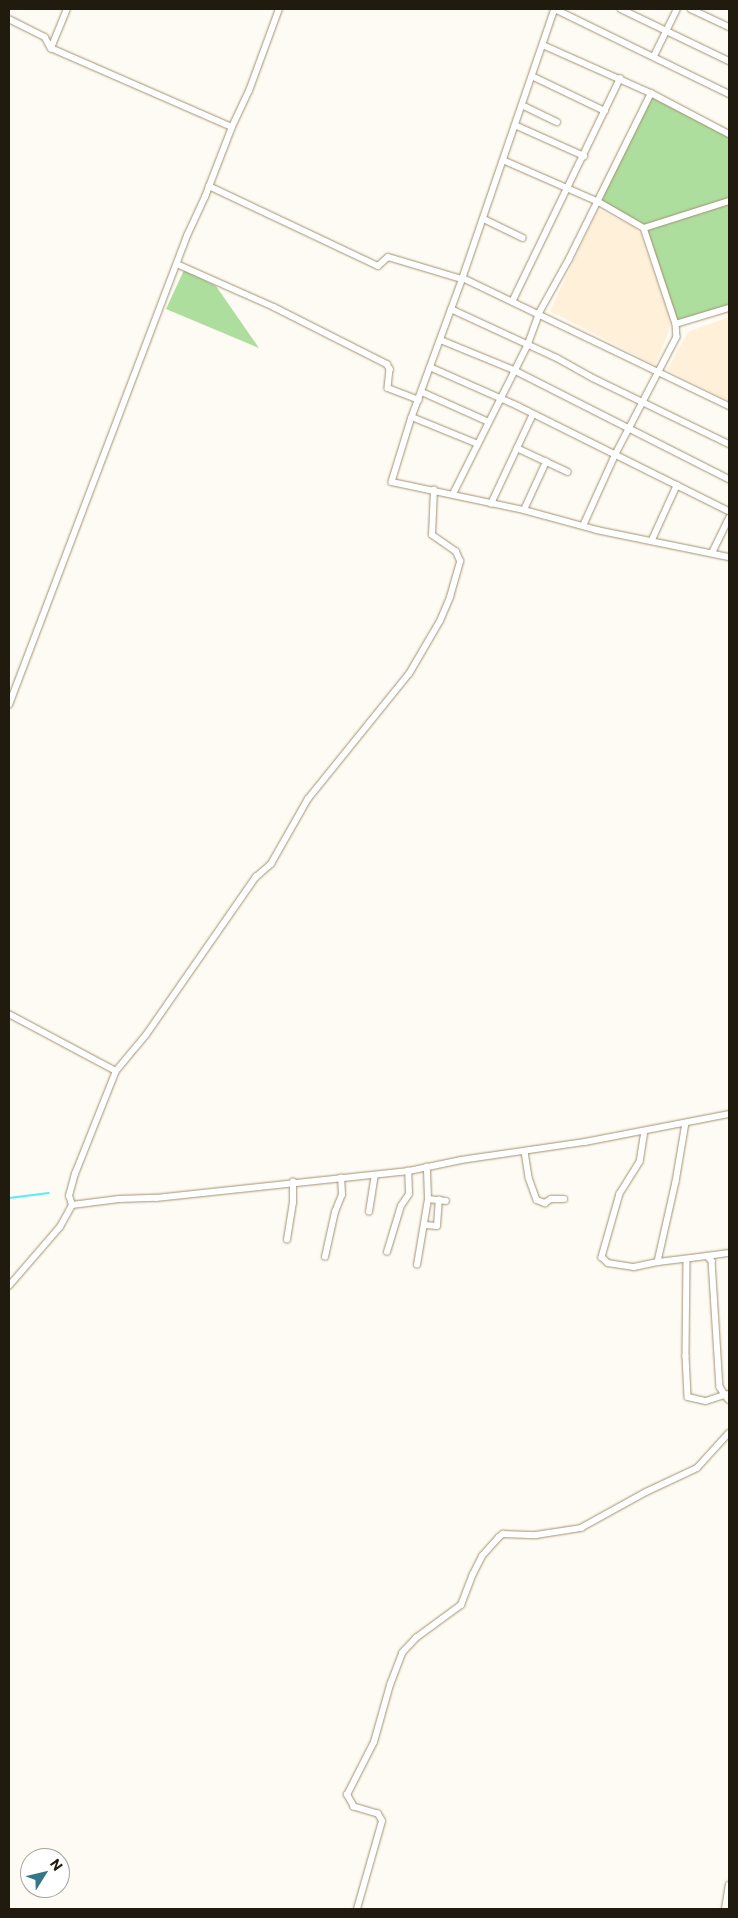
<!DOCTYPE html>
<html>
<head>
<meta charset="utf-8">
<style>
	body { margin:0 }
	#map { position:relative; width:738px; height:1918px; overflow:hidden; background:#fefbf4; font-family:Commissioner,sans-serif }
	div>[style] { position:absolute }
	.built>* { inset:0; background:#fef0d9 }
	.green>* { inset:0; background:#aede9e }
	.stream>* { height:2px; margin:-1px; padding:0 1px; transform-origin:1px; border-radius:1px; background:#51f0f8 }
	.roads { filter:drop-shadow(0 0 1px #a29173) drop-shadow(0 0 1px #a29173) }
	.street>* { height:5.5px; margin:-2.75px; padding:0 2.75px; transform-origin:2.75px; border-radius:2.75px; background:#fff }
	span { translate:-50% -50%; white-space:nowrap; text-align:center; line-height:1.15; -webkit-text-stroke:5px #fff; paint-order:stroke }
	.frame { position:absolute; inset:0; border:10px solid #211b0f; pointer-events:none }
	.north { position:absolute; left:20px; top:1848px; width:50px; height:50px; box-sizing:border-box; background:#fff; border:1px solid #a6a49f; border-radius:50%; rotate:54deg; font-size:14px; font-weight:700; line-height:20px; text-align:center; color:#211b0f }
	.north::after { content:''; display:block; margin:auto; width:18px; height:22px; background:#347887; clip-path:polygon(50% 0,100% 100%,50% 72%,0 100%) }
</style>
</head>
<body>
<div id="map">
	<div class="built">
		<i style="clip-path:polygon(598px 209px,634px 227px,641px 235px,670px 319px,669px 331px,655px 365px,550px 311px)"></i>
		<i style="clip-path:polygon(729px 317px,729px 401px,667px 370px,688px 332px)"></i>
	</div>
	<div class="green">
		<i style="clip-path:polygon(651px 93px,729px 134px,729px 308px,676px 324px,644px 228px,597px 201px)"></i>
		<i style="clip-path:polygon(184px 270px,216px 286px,259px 348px,166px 309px)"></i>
	</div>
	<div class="stream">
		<i style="left:9px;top:1198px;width:40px;rotate:-7.1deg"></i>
	</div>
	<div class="roads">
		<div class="street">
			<i style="left:555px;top:9px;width:284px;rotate:108.9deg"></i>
			<i style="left:463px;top:278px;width:148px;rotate:110.1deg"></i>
			<i style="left:412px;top:417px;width:68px;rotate:107.1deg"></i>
			<i style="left:392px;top:482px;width:135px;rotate:12deg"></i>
			<i style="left:524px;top:510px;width:76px;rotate:15.3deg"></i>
			<i style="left:597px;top:530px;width:135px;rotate:11.6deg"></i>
			<i style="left:555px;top:9px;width:194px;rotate:26deg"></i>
			<i style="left:621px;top:9px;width:120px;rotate:25.7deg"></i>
			<i style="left:691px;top:9px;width:42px;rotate:25.3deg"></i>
			<i style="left:9px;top:19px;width:40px;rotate:26.6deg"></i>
			<i style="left:45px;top:37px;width:13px;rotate:61deg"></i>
			<i style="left:51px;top:48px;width:197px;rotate:23.6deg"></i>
			<i style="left:543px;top:45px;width:118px;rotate:24deg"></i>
			<i style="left:651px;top:93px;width:88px;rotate:27.7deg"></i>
			<i style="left:51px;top:48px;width:42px;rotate:-67.7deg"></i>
			<i style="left:654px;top:56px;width:52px;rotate:-63.9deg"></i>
			<i style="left:532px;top:76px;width:81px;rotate:25.6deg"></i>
			<i style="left:522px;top:105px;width:39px;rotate:26deg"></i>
			<i style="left:515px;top:125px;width:76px;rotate:24.2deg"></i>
			<i style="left:503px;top:160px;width:103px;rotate:23.6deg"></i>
			<i style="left:597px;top:201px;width:54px;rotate:29.9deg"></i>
			<i style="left:644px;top:228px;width:101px;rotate:71.6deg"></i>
			<i style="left:676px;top:324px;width:13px;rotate:86deg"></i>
			<i style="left:677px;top:337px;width:132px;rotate:117.5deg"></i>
			<i style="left:616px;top:454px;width:78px;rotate:114.3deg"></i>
			<i style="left:209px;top:186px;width:187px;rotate:25.3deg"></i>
			<i style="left:378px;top:266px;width:13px;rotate:-42deg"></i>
			<i style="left:388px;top:257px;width:77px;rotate:16.6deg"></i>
			<i style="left:484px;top:219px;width:43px;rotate:26deg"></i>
			<i style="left:644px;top:228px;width:89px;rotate:-17.6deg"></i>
			<i style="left:177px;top:264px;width:106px;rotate:23.9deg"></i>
			<i style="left:274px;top:307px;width:127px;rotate:26.8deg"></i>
			<i style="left:387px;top:364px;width:6px;rotate:59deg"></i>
			<i style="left:390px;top:369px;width:19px;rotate:96deg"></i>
			<i style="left:388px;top:388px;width:33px;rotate:21deg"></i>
			<i style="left:463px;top:278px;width:295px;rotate:25.7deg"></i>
			<i style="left:513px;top:300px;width:246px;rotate:-64.2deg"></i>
			<i style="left:451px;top:309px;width:117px;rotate:24.8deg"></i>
			<i style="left:557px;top:358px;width:41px;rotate:29.1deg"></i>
			<i style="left:593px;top:378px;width:151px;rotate:25.9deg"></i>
			<i style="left:676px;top:324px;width:55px;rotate:-16.8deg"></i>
			<i style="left:441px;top:340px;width:79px;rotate:22.3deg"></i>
			<i style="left:514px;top:370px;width:241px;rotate:26.9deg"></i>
			<i style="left:430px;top:367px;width:96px;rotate:23.9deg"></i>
			<i style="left:518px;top:406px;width:236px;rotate:26.5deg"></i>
			<i style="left:422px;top:392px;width:73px;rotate:24.1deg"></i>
			<i style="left:412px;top:417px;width:71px;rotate:22.2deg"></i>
			<i style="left:517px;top:448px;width:56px;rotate:25.2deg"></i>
			<i style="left:453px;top:494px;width:168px;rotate:-63.4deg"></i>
			<i style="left:528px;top:344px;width:33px;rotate:-70deg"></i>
			<i style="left:539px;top:313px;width:62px;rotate:-60.9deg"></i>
			<i style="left:569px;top:259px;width:185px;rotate:-63.7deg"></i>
			<i style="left:491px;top:504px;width:99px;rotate:-65deg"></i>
			<i style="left:524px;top:510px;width:53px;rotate:-65.4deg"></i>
			<i style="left:652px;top:540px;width:60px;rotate:-65.6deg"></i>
			<i style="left:712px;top:553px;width:39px;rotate:-64deg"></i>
			<i style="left:9px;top:705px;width:502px;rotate:-69.22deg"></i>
			<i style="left:187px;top:236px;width:43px;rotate:-65.2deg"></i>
			<i style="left:205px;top:197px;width:75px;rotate:-68.9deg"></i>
			<i style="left:232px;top:127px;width:40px;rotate:-65deg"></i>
			<i style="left:249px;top:91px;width:87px;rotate:-69.9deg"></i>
			<i style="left:9px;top:1014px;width:121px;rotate:28deg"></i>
			<i style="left:686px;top:1123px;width:60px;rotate:99.6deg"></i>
			<i style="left:676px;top:1182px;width:82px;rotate:102.7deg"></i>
			<i style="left:658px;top:1262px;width:49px;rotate:-7deg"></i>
			<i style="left:707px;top:1256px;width:7px;rotate:45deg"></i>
			<i style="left:712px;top:1261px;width:126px;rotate:86.4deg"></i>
			<i style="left:720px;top:1387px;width:9px;rotate:58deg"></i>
			<i style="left:725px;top:1395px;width:4px;rotate:-14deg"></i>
			<i style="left:645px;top:1131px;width:31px;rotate:99deg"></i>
			<i style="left:640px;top:1162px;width:38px;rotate:122deg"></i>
			<i style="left:620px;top:1194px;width:66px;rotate:105.9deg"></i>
			<i style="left:602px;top:1257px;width:8px;rotate:45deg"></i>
			<i style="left:608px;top:1263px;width:26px;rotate:9deg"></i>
			<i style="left:634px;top:1267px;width:25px;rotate:-12deg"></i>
			<i style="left:525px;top:1152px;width:26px;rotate:81deg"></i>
			<i style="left:529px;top:1178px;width:23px;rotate:70deg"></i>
			<i style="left:537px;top:1200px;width:9px;rotate:21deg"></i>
			<i style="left:545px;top:1203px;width:7px;rotate:-34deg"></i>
			<i style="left:551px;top:1199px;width:13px"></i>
			<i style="left:428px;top:1199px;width:18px;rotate:6deg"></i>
			<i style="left:72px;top:1205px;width:9px;rotate:-108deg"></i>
			<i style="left:69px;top:1196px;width:23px;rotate:-75deg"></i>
			<i style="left:75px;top:1174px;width:111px;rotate:-68.3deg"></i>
			<i style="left:116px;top:1071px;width:47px;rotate:-50.2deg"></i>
			<i style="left:146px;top:1035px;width:193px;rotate:-55.2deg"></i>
			<i style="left:256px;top:877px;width:20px;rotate:-41deg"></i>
			<i style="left:271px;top:864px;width:75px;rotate:-60.4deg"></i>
			<i style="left:308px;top:799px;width:161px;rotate:-51.1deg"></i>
			<i style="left:409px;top:674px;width:61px;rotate:-59.7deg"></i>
			<i style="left:440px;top:621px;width:26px;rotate:-67deg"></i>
			<i style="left:450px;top:597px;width:37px;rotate:-74deg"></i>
			<i style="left:460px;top:561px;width:10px;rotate:-114deg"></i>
			<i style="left:456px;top:552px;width:29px;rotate:-145deg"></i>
			<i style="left:432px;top:535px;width:45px;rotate:-87.5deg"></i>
			<i style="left:369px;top:1212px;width:37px;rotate:-81deg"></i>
			<i style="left:425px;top:1225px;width:12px;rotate:5deg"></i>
			<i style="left:437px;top:1226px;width:26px;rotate:-86deg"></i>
			<i style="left:287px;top:1240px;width:37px;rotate:-81deg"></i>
			<i style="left:293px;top:1203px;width:21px;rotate:-90deg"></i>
			<i style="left:387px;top:1252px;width:48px;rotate:-73.1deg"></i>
			<i style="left:401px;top:1206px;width:14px;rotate:-56deg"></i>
			<i style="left:409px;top:1194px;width:23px;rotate:-92deg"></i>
			<i style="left:707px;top:1256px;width:22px;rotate:-8deg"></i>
			<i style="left:325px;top:1257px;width:46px;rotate:-77.5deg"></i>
			<i style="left:335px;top:1212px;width:18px;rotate:-68deg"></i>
			<i style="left:342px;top:1195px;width:17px;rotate:-93deg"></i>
			<i style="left:687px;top:1259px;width:97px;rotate:90.6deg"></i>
			<i style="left:686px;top:1356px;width:41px;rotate:87.2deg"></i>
			<i style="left:688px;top:1397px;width:18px;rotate:13deg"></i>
			<i style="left:706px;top:1401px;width:20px;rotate:-18deg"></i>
			<i style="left:725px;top:1395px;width:6px;rotate:51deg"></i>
			<i style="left:417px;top:1265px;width:67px;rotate:-80.5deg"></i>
			<i style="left:428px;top:1199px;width:32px;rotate:-92deg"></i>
			<i style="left:9px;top:1286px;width:78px;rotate:-49.2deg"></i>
			<i style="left:60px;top:1227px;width:25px;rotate:-61deg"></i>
			<i style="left:72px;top:1205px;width:47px;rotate:-7.3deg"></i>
			<i style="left:119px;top:1199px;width:37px;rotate:-2deg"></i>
			<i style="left:156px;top:1198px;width:254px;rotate:-6.1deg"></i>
			<i style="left:409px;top:1171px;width:53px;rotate:-11.9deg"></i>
			<i style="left:461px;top:1160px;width:125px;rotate:-8.3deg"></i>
			<i style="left:585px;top:1142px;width:147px;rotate:-11deg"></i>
			<i style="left:357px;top:1909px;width:91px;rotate:-74.1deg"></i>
			<i style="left:382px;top:1821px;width:8px;rotate:-120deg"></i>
			<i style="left:378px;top:1814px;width:25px;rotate:-164deg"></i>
			<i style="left:354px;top:1807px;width:14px;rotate:-120deg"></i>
			<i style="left:347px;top:1795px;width:59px;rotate:-63deg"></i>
			<i style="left:374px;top:1742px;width:59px;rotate:-74.3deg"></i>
			<i style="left:390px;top:1685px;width:34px;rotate:-69deg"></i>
			<i style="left:402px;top:1653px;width:21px;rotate:-47deg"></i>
			<i style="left:416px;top:1638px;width:56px;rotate:-36.3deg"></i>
			<i style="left:461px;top:1605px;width:33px;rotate:-69deg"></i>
			<i style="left:473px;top:1574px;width:20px;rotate:-63deg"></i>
			<i style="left:482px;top:1556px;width:25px;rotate:-48deg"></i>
			<i style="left:499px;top:1537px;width:5px;rotate:-37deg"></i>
			<i style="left:503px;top:1534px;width:33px;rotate:2deg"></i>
			<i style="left:536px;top:1535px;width:46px;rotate:-8.8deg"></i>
			<i style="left:581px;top:1528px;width:74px;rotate:-29deg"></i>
			<i style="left:646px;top:1492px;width:56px;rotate:-25.2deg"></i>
			<i style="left:697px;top:1468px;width:47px;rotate:-47.6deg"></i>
			<i style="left:725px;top:1909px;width:24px;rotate:-81deg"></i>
		</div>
	</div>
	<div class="frame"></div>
	<div class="north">N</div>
</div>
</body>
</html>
